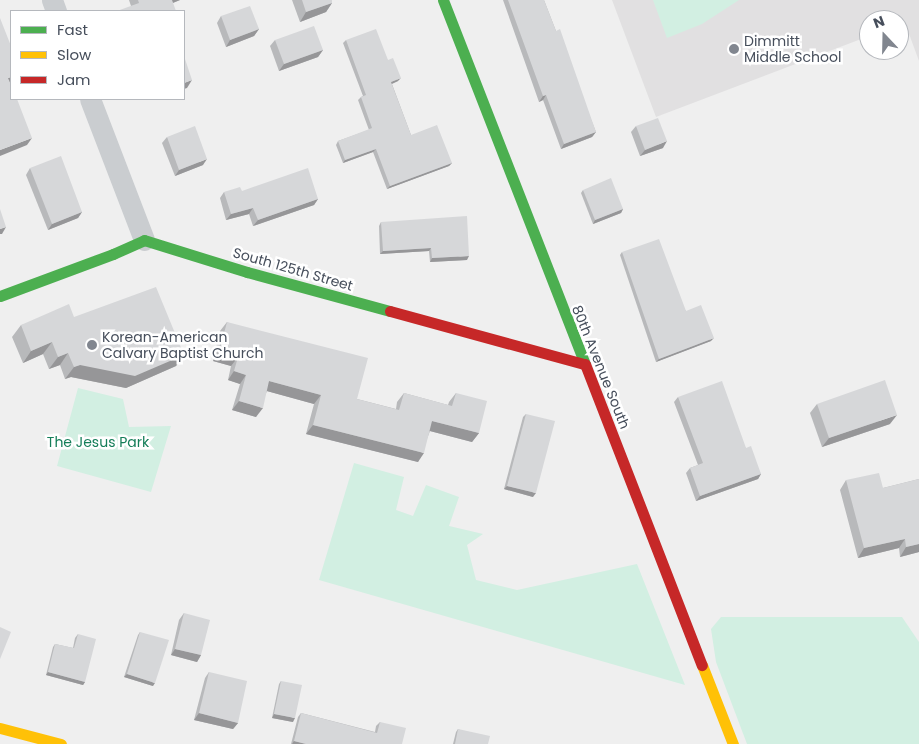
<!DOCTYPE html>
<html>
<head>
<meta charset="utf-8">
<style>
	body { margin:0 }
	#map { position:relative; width:919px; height:744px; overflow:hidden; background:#efefef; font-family:Poppins,sans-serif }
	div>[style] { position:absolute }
	.education>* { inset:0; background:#e1e0e1 }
	.green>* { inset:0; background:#d2efe2 }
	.street>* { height:21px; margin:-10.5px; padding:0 10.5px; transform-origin:10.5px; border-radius:10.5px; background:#cacdd0 }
	.fast>* { height:11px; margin:-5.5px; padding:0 5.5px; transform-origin:5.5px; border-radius:5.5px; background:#4caf50 }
	.slow>* { height:11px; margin:-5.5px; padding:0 5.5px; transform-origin:5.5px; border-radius:5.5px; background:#ffc107 }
	.jam>* { height:11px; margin:-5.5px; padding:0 5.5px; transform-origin:5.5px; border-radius:5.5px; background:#c62828 }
	.wall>* { inset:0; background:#b8b9bb }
	.shaded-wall>* { inset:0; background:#969698 }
	.building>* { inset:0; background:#d6d7d9 }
	.dots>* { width:14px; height:14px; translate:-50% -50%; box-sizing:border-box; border:2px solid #fff; border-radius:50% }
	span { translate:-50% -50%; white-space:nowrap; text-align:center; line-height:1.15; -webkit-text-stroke:5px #fff; paint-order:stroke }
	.poi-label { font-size:14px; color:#464e5b }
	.left { translate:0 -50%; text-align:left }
	.street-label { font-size:14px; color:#464e5b }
	.park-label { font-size:14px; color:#157e59 }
	.legend { position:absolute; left:10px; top:10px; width:175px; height:90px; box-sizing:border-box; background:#fff; border:1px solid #b5b8bd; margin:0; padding:6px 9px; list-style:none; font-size:15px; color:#464e5b }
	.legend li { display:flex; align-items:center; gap:10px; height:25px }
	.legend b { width:25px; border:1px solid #b5b8bd }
	.north { position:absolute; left:859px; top:10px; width:50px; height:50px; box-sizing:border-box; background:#fff; border:1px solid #b5b8bd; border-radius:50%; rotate:339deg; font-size:14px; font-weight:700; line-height:20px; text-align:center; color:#464e5b }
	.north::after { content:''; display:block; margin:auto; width:18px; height:22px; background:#81868f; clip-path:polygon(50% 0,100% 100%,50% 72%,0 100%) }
</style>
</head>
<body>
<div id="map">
	<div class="education">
		<i style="clip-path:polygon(612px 0,919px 0,919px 61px,905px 23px,899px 25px,899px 20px,869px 20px,869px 36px,656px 117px)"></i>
	</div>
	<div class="green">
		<i style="clip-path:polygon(653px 0,739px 0,702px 24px,667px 38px)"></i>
		<i style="clip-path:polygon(78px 388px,123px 399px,129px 427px,171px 426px,151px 492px,57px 466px)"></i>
		<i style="clip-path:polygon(354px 463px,404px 477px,396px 510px,413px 516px,426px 485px,459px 497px,449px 526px,483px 534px,467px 545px,476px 580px,517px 590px,637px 564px,685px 685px,319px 580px)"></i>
		<i style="clip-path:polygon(721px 617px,902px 617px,919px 642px,919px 744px,747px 744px,716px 662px,711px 629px)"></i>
	</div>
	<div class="street">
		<i style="left:52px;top:0;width:12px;rotate:70deg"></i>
		<i style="left:90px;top:99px;width:151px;rotate:69deg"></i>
	</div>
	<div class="fast">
		<i style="left:443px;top:0;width:391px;rotate:68.7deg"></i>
		<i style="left:0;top:296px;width:121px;rotate:-20.4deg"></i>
		<i style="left:113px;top:254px;width:34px;rotate:-24deg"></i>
		<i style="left:144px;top:240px;width:108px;rotate:17.3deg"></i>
		<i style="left:247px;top:272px;width:148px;rotate:15.3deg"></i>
	</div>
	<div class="slow">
		<i style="left:702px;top:665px;width:85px;rotate:68.6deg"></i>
		<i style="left:0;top:728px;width:63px;rotate:14.7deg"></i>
	</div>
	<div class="jam">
		<i style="left:390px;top:311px;width:201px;rotate:15.3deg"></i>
		<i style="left:585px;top:364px;width:323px;rotate:68.8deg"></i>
	</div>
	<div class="wall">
		<i style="clip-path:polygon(129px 0,180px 0,173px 3px,131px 6px)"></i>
		<i style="clip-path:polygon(292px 0,332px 0,332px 3px,326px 12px,300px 22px)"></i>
		<i style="clip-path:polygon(503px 0,544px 0,556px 31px,596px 132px,592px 137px,561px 149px,543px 100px,539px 102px)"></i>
		<i style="clip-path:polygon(221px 16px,259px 29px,254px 36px,226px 47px,217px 23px)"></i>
		<i style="clip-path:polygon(275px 40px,323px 50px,318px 57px,279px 71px,270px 46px)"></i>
		<i style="clip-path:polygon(346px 40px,388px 60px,398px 81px,392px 84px,411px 135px,452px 163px,449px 166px,387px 189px,373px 152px,343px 163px,336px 145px,338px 141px,369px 130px,358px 100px,361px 97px,363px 96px,343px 43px)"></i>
		<i style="clip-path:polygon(636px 126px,663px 148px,640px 156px,631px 132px)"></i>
		<i style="clip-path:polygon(167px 137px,203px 165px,175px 176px,162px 143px)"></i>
		<i style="clip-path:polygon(30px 168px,82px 212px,78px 218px,48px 230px,26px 175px)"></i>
		<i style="clip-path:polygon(583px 190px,623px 209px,621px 213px,593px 224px,581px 193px)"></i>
		<i style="clip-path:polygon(242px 191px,318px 199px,314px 205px,253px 226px,249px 214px,226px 220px,220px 198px,224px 192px)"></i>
		<i style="clip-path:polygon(381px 222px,467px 260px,430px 262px,429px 251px,380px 254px,379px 226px)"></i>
		<i style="clip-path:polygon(622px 252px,686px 311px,711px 341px,656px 362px,620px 255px)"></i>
		<i style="clip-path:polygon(74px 317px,184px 355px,176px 366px,126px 388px,71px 377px,65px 379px,60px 365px,49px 369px,43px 354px,23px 363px,12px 337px,21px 325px)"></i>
		<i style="clip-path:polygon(227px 322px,357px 399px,396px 409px,397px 402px,404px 393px,448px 405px,449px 402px,456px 393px,479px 433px,472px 442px,430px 431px,418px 462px,306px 434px,314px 404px,267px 391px,256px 417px,232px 410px,240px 384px,228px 380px,231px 366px,213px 361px,220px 331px)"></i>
		<i style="clip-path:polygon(678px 397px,746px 448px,761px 474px,758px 479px,696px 501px,686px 473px,690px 468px,698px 465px,674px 402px)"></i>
		<i style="clip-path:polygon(817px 404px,890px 424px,822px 447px,810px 413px)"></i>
		<i style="clip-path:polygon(526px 414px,533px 497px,504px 489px,523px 417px)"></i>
		<i style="clip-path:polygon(919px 479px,919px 552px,900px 557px,899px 548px,858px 558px,840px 490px,846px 480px,883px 488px)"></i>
		<i style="clip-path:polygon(184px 613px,201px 655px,197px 662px,171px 655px,179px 620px)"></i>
		<i style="clip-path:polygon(140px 632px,153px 686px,124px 677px,138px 635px)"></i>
		<i style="clip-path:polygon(78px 634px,85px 682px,83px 685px,46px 675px,53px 647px,55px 644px,73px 648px,75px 638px)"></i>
		<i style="clip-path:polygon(209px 672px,238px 723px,233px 729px,194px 720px,205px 678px)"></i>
		<i style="clip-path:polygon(281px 681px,293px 722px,272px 718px,279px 684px)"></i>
		<i style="clip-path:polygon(301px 713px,375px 732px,376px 726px,380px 722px,402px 744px,291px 744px,298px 717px)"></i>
		<i style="clip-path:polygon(458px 729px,488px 744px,453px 744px,456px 732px)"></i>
	</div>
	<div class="shaded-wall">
		<i style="clip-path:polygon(169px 0,180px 0,165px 6px)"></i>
		<i style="clip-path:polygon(332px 3px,326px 12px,300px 22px,306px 12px)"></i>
		<i style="clip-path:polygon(259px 29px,254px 36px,226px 47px,230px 40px)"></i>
		<i style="clip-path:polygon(323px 50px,318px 57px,279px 71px,284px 64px)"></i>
		<i style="clip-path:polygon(11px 77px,11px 82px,3px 85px,8px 78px)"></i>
		<i style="clip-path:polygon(401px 78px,398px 81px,389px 85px,391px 82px)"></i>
		<i style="clip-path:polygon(192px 80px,187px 88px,184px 89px,184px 83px)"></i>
		<i style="clip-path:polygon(546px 95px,543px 100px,539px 102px,543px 96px)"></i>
		<i style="clip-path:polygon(596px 132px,592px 137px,561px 149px,564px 144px)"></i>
		<i style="clip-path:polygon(32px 138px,27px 145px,0 156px,0 150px)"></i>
		<i style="clip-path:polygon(667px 141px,663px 148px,640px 156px,645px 150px)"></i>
		<i style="clip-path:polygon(376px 149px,373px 152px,343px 163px,345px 160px)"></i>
		<i style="clip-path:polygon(207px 159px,203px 165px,175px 176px,179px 170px)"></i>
		<i style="clip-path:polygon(452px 163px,449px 166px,387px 189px,390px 186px)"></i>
		<i style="clip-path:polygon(318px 199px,314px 205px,253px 226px,258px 220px)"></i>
		<i style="clip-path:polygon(253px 208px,249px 214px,226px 220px,231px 214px)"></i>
		<i style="clip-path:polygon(623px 209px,621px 213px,593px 224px,595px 220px)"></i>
		<i style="clip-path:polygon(82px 212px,78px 218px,48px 230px,52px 224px)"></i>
		<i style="clip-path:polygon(6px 227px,2px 234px,0 234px,0 229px)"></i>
		<i style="clip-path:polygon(431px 248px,429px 251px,380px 254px,383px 251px)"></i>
		<i style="clip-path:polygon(469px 256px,467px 260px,430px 262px,432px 258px)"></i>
		<i style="clip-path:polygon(714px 338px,711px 341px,656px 362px,659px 359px)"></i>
		<i style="clip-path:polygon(52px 342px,43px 354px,23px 363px,31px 351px)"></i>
		<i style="clip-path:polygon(219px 352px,238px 357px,231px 366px,213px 361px)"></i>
		<i style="clip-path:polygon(68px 353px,60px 365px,49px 369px,58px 357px)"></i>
		<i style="clip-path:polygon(184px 355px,176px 366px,126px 388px,71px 377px,65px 379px,74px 367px,80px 365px)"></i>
		<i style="clip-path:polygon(234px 371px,246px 375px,240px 384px,228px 380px)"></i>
		<i style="clip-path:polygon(269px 381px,321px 395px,314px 404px,263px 390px)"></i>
		<i style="clip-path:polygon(239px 401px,263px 408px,256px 417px,232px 410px)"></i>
		<i style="clip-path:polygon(897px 415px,890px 424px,822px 447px,829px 438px)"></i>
		<i style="clip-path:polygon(432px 421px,479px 433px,472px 442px,426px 430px)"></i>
		<i style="clip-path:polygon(313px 425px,424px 453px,418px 462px,306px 434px)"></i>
		<i style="clip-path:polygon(761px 474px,758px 479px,696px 501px,700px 496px)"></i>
		<i style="clip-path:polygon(507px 486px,536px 493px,533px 497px,504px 489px)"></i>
		<i style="clip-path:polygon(905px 539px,899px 548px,858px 558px,864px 548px)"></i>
		<i style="clip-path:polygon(919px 544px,919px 552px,900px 557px,906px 547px)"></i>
		<i style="clip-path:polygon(175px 649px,201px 655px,197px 662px,171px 655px)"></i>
		<i style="clip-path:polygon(48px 672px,85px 682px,83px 685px,46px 675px)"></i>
		<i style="clip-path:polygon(127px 674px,155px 683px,153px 686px,124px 677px)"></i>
		<i style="clip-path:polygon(199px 713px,238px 723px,233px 729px,194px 720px)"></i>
		<i style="clip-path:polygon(274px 714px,295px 718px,293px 722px,272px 718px)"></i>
		<i style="clip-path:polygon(294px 741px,306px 744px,292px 744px)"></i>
	</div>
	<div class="building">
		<i style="clip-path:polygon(138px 0,172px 0,176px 11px,117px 11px,139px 3px)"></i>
		<i style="clip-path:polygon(302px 0,332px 0,332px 3px,306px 12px)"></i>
		<i style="clip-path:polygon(508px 0,544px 0,556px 31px,560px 29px,596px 132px,564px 144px,546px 95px,543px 96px)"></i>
		<i style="clip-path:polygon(250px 6px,259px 29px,230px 40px,221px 16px)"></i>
		<i style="clip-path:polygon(0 18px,11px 46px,11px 77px,8px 78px,11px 85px,11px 99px,17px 99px,32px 138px,0 150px)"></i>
		<i style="clip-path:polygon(314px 26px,323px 50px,284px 64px,275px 40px)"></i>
		<i style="clip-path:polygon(376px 29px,388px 60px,393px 58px,401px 78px,391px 82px,411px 135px,437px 125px,452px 163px,390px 186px,376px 149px,345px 160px,338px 141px,372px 128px,361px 97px,366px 95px,346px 40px)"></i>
		<i style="clip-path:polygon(184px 56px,192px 80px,184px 83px)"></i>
		<i style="clip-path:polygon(658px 118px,667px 141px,645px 150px,636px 126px)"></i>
		<i style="clip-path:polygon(195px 126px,207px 159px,179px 170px,167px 137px)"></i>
		<i style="clip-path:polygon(61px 156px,82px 212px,52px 224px,30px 168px)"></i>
		<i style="clip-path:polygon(308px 168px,318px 199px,258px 220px,253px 208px,231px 214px,224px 192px,240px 187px,242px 191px)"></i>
		<i style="clip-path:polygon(611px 178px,623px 209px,595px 220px,583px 190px)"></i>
		<i style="clip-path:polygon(0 209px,6px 227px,0 229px)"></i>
		<i style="clip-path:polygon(467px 216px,469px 256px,432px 258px,431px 248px,383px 251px,381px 222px)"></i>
		<i style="clip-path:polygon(659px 239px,686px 311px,701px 305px,714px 338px,659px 359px,622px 252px)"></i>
		<i style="clip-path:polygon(156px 287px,184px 355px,135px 376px,80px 365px,74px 367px,68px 353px,58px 357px,52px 342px,31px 351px,21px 325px,69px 304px,74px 317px)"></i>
		<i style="clip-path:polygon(227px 322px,368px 358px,357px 399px,399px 410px,404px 393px,452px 406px,456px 393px,487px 401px,479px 433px,432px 421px,424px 453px,313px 425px,321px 395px,269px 381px,263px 408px,239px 401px,246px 375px,234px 371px,238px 357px,219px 352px)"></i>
		<i style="clip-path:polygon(885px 380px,897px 415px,829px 438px,817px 404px)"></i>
		<i style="clip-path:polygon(722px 381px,746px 448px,751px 446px,761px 474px,700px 496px,690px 468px,703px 463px,678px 397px)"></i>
		<i style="clip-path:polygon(526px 414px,555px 421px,536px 493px,507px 486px)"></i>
		<i style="clip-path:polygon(879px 473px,883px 488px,919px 479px,919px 544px,906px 547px,905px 539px,864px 548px,846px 480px)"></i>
		<i style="clip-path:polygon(184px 613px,210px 620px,201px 655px,175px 649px)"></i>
		<i style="clip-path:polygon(0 627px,11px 632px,0 659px)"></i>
		<i style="clip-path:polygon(140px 632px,169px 640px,155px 683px,127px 674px)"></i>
		<i style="clip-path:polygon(78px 634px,96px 639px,85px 682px,48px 672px,55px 644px,74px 648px)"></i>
		<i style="clip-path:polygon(209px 672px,247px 681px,238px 723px,199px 713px)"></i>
		<i style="clip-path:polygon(281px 681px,302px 685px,295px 718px,274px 714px)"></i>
		<i style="clip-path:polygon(301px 713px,377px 733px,380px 722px,406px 728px,402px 744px,306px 744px,294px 741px)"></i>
		<i style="clip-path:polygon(458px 729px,490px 736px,488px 744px,455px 744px)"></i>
	</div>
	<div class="dots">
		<i style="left:734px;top:49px;background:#81868f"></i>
		<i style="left:92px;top:345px;background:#81868f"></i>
	</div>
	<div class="poi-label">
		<span class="left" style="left:744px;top:49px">Dimmitt<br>Middle School</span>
		<span class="left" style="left:102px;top:345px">Korean-American<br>Calvary Baptist Church</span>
	</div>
	<div class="street-label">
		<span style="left:293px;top:269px;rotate:16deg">South 125th Street</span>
		<span style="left:601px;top:367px;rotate:68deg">80th Avenue South</span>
	</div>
	<div class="park-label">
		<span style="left:98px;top:442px">The Jesus Park</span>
	</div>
	<ul class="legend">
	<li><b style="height:6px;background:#4caf50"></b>Fast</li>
	<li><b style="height:6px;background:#ffc107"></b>Slow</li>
	<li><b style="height:6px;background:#c62828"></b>Jam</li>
	</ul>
	<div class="north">N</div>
</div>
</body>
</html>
